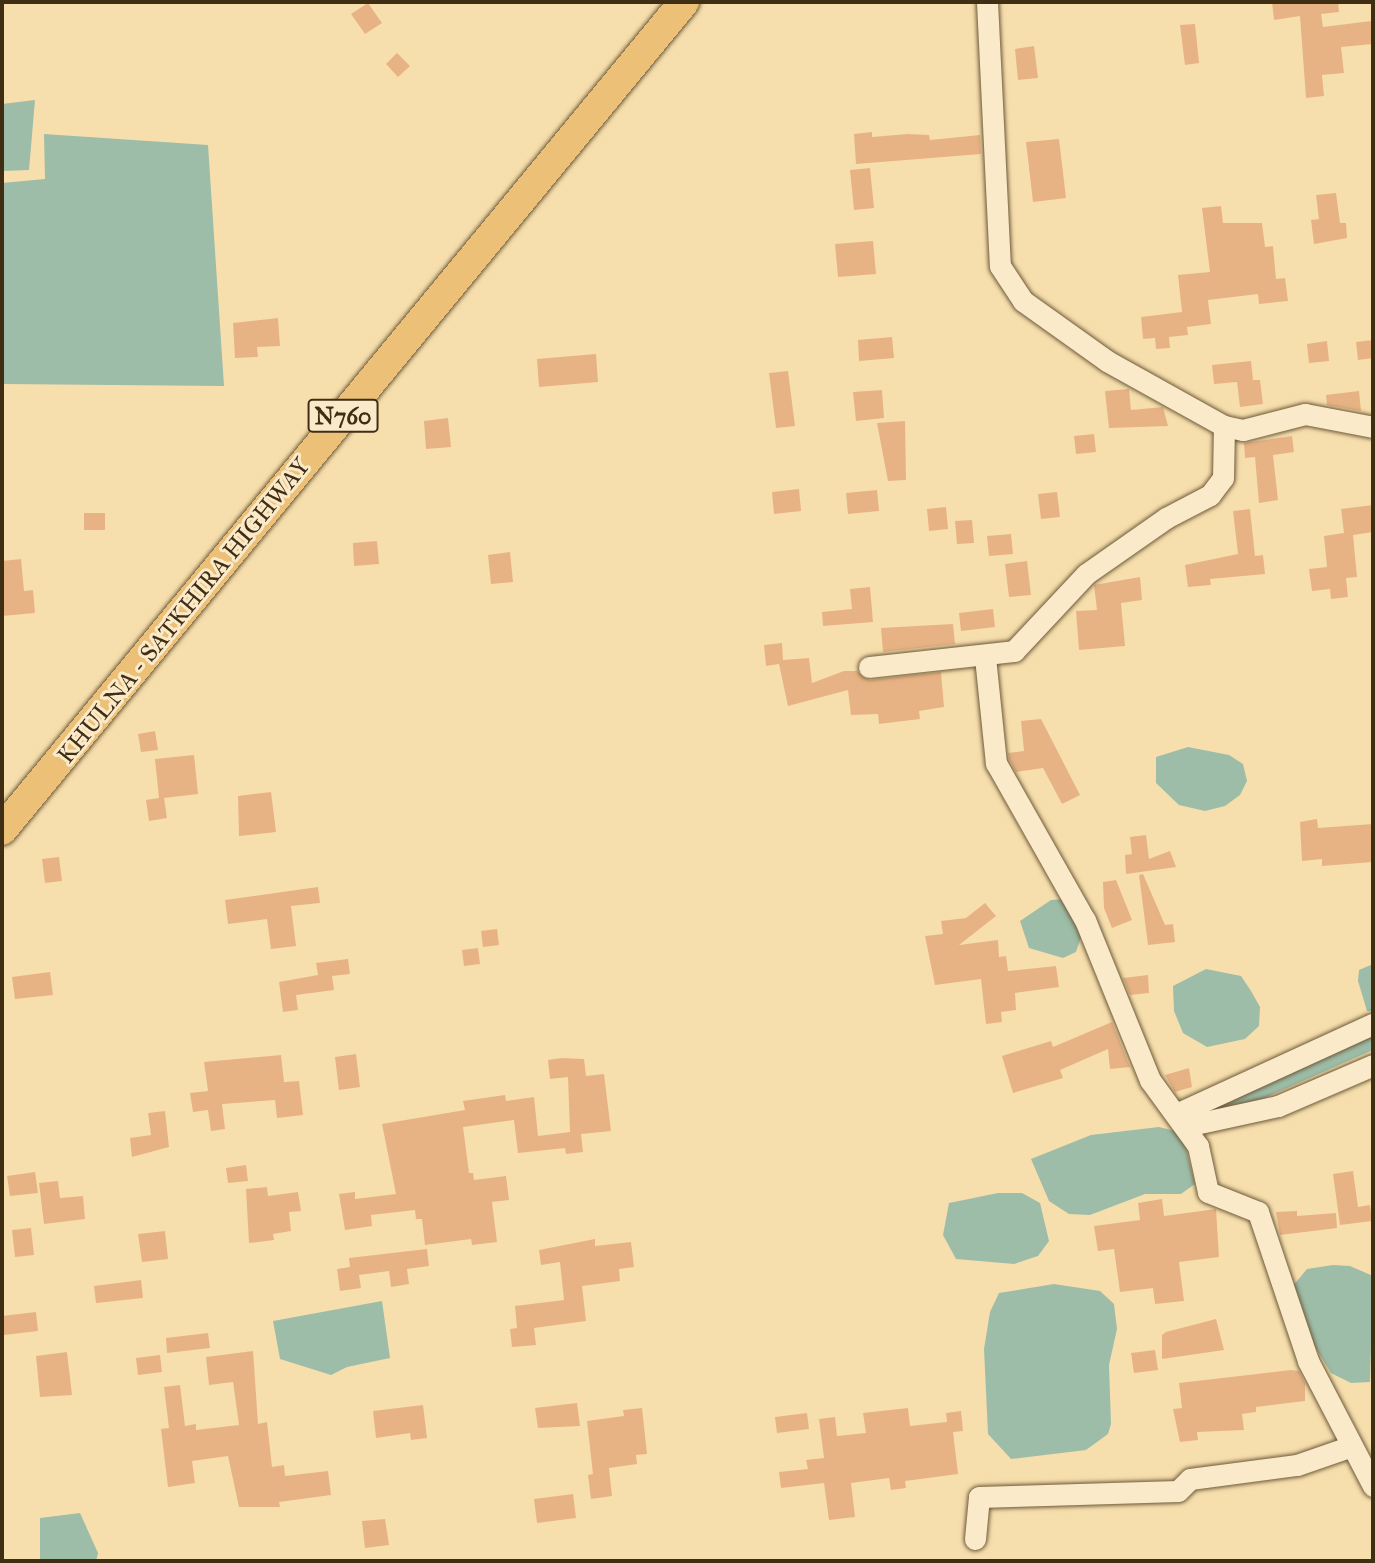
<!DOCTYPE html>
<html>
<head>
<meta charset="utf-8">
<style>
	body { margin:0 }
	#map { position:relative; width:1375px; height:1563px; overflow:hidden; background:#f7dfad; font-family:"IM FELL Great Primer",serif }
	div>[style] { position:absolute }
	.water>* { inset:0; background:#9dbda8 }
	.canal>* { height:19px; margin:-9.5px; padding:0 9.5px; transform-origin:9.5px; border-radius:9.5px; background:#9dbda8 }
	.building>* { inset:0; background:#e8b384 }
	.roads { filter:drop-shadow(0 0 2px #6e5a3a) drop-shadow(0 0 2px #6e5a3a) }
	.minor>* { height:21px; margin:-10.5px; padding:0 10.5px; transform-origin:10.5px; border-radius:10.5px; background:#faeaca }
	.highway>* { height:30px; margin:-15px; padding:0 15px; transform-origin:15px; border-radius:15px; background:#ecc076 }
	span { translate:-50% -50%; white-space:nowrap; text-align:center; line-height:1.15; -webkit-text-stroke:6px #faeaca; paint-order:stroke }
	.shield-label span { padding:2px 5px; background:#faeaca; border:2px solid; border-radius:5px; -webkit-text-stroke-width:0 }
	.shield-label { font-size:23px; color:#402e14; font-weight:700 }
	.street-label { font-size:24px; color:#402e14 }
	.frame { position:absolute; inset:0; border:4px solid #402e14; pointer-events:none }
</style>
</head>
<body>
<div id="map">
	<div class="water">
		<i style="clip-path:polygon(35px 100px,29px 170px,2px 171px,2px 104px)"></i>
		<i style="clip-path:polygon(44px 134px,208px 145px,224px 386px,2px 384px,2px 183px,45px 179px)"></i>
		<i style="clip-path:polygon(1188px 747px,1229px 755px,1243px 764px,1247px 781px,1240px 795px,1225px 806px,1205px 811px,1179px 805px,1156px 783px,1156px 757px)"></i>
		<i style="clip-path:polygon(1064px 899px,1083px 932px,1076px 952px,1063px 958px,1029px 948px,1020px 921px,1051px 900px)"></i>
		<i style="clip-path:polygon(1373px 964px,1373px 1011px,1367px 1011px,1358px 981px,1359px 970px)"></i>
		<i style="clip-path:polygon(1206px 969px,1241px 976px,1251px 991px,1260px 1007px,1259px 1026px,1245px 1039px,1207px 1047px,1183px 1033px,1174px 1011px,1173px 986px)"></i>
		<i style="clip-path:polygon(1159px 1127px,1175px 1131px,1184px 1140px,1195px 1184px,1181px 1194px,1145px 1194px,1090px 1215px,1069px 1214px,1049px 1201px,1031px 1159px,1091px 1135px)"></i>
		<i style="clip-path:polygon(998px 1193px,1022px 1193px,1040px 1203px,1049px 1241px,1038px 1256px,1014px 1264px,956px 1259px,943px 1235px,949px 1203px)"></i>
		<i style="clip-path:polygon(1333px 1265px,1350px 1266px,1373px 1276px,1370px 1382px,1351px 1383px,1331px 1373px,1302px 1326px,1292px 1287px,1307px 1269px)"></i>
		<i style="clip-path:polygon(1054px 1284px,1100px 1291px,1114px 1304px,1117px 1329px,1109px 1365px,1111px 1424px,1108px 1434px,1086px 1450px,1011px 1459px,988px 1434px,984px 1349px,990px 1312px,999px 1293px)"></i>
		<i style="clip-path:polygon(382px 1301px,390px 1358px,347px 1367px,331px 1375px,280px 1359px,273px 1321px)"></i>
		<i style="clip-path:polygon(80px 1513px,98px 1553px,96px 1561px,40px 1561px,40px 1518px)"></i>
	</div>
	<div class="canal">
		<i style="left:1226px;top:1104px;width:161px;rotate:-23.9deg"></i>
	</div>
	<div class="building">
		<i style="clip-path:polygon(1272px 2px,1338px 2px,1339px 12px,1321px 14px,1323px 27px,1371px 21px,1373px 44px,1341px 47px,1344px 73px,1322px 75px,1324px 96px,1306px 98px,1300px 16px,1274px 20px)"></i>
		<i style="clip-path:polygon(368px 3px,382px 23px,365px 34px,351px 14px)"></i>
		<i style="clip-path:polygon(1195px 24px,1199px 63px,1185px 65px,1180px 25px)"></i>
		<i style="clip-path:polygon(1034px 46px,1038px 78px,1018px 80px,1015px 49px)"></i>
		<i style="clip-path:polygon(397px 53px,410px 66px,398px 77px,386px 64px)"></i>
		<i style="clip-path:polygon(872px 132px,872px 137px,908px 134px,929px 135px,930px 140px,980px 135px,981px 154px,856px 164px,854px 134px)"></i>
		<i style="clip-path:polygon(1059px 139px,1066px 198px,1033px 202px,1026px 142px)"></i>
		<i style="clip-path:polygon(870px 168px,874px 208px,854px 210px,850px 170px)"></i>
		<i style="clip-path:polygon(1336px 193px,1340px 223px,1346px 223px,1347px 238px,1314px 244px,1311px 220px,1319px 219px,1316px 195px)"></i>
		<i style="clip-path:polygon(1221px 206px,1223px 223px,1262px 223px,1265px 247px,1273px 246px,1276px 279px,1285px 278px,1288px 301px,1259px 304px,1258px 294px,1208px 300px,1211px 324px,1187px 327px,1188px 335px,1169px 337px,1170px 348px,1156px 349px,1155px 338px,1143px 339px,1141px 317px,1182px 312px,1178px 275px,1210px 272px,1202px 208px)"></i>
		<i style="clip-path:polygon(873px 241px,876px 274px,838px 277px,835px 244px)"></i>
		<i style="clip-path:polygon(278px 318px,280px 346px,257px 347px,258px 357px,235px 358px,233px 323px)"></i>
		<i style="clip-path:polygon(892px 337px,894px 358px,859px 361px,858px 340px)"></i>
		<i style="clip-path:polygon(1373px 340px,1373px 358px,1358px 360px,1356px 342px)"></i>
		<i style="clip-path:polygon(1327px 341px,1329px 361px,1309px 363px,1307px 344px)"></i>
		<i style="clip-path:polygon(596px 354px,598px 382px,539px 387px,537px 359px)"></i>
		<i style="clip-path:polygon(1251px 361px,1253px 380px,1260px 380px,1263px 404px,1240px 407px,1237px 382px,1214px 384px,1212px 365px)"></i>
		<i style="clip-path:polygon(788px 371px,795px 426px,776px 428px,769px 373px)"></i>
		<i style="clip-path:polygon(1129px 389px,1131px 410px,1163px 407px,1168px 426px,1109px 428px,1105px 391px)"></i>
		<i style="clip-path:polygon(882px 390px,884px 418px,856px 421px,853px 392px)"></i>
		<i style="clip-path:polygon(1359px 391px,1361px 411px,1327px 405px,1326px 395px)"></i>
		<i style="clip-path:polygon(448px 418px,451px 447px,426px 449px,424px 421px)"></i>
		<i style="clip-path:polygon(905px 421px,906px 480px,888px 481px,877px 423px)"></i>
		<i style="clip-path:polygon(1094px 434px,1096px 452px,1076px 454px,1074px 436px)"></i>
		<i style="clip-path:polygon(1292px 436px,1294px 452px,1273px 455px,1278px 500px,1259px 503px,1255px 457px,1245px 458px,1244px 443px)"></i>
		<i style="clip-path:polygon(799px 489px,801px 511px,774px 514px,772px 492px)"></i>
		<i style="clip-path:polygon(877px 490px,879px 511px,848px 514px,846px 493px)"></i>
		<i style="clip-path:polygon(1057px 492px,1060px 517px,1041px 519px,1038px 494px)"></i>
		<i style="clip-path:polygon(1373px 505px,1373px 532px,1353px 535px,1357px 577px,1346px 578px,1348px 597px,1331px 599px,1330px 589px,1312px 591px,1309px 569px,1327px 567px,1324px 536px,1344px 533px,1341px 509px)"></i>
		<i style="clip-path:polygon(946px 507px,948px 529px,929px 531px,927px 509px)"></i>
		<i style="clip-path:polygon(1250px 509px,1255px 556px,1263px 555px,1265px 574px,1210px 579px,1211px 585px,1188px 587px,1185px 565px,1238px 554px,1233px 511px)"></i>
		<i style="clip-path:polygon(84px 513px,105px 513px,105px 530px,84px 530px)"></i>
		<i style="clip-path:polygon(972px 520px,974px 543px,957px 544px,955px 521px)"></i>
		<i style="clip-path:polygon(1011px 534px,1013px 554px,989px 556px,987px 536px)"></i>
		<i style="clip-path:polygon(377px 541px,379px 564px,354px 566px,353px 543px)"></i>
		<i style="clip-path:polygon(510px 552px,513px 582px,491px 584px,488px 555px)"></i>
		<i style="clip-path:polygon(21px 559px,24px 591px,33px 590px,35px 613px,2px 616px,2px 561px)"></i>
		<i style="clip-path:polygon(1027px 561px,1031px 595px,1009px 597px,1005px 564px)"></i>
		<i style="clip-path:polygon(1140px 577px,1142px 600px,1121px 603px,1125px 646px,1079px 650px,1076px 611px,1097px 610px,1094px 585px)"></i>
		<i style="clip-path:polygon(870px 587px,873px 622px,823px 626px,822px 612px,852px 609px,850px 589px)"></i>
		<i style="clip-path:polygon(993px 609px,995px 627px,961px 631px,959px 613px)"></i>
		<i style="clip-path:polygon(953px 624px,955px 644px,883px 652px,881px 628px)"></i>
		<i style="clip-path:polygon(782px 643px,783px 660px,809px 658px,812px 683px,844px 671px,857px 671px,870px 680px,941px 672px,944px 707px,919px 711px,920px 719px,879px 724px,878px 714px,851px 715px,848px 690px,788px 706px,779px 664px,766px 666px,764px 645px)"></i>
		<i style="clip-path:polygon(1041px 719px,1080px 795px,1062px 804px,1043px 768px,1016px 772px,1009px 759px,1008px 753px,1024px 751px,1021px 721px)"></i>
		<i style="clip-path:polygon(155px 731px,158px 750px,141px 752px,138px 734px)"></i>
		<i style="clip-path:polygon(194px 755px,198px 794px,164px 798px,167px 818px,149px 821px,146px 800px,159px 798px,155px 759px)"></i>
		<i style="clip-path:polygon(271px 792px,276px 832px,239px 836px,238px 796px)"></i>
		<i style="clip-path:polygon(1317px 819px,1318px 828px,1373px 824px,1373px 862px,1322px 866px,1322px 859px,1302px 861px,1300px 822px)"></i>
		<i style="clip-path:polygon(1146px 835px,1149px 859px,1170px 851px,1176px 867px,1126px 874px,1125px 855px,1132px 854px,1130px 837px)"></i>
		<i style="clip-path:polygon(59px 857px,62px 881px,45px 883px,42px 859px)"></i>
		<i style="clip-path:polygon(1143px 874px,1165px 925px,1173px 924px,1175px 942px,1148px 945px,1139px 875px)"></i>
		<i style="clip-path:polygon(1116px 880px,1132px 920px,1112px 928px,1104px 908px,1103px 882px)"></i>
		<i style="clip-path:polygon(318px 887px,320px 903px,291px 906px,296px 946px,271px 949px,267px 919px,228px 924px,225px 900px)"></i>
		<i style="clip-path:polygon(985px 903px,996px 916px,959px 945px,998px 940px,999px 957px,1006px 956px,1008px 971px,1056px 966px,1059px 987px,1015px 993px,1016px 1010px,1001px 1012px,1002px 1022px,986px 1024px,981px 979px,935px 985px,925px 936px,943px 934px,941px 921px,966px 918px)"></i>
		<i style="clip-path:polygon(497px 929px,499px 945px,483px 947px,481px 931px)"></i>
		<i style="clip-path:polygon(478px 948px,480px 964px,464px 966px,462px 950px)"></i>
		<i style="clip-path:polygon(348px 959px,350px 974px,332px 976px,334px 990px,296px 995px,298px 1010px,283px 1012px,279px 982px,318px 975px,316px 963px)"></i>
		<i style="clip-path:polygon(50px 972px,53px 995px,15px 999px,12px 977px)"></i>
		<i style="clip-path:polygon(1148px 975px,1149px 993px,1130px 995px,1123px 978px)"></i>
		<i style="clip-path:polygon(1112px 1022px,1130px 1067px,1110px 1069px,1108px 1049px,1060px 1070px,1063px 1078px,1013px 1093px,1002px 1056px,1051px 1041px,1053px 1047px)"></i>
		<i style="clip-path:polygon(356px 1054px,360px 1087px,339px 1090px,335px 1057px)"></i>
		<i style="clip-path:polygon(281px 1055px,284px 1082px,299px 1081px,303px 1115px,277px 1118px,275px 1100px,222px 1104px,225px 1129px,211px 1131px,208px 1110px,193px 1112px,190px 1093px,208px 1091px,204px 1062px)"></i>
		<i style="clip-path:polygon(562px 1058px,584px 1059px,586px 1076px,604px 1074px,611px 1131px,581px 1134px,583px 1152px,566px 1154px,565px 1148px,518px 1153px,514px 1120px,463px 1127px,469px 1173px,473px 1173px,474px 1180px,506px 1176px,509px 1200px,492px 1202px,497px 1242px,472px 1245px,471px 1239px,425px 1245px,422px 1219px,416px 1219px,415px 1210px,371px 1215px,372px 1226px,345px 1230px,339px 1194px,355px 1192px,355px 1199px,396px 1194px,382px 1124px,465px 1110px,463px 1101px,505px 1095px,506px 1101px,534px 1097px,538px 1136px,570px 1132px,568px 1077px,550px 1079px,548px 1060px)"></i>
		<i style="clip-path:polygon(1189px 1068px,1192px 1087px,1175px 1092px,1165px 1075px)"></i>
		<i style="clip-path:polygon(165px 1111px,169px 1147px,132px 1157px,130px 1138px,151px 1135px,148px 1113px)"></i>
		<i style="clip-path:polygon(246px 1165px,248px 1181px,228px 1183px,226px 1168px)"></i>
		<i style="clip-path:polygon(1353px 1171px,1358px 1207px,1370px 1205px,1372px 1221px,1340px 1225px,1333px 1174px)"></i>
		<i style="clip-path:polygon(35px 1172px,38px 1193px,10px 1196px,7px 1176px)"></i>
		<i style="clip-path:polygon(58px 1181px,60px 1198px,83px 1196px,85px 1219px,44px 1224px,39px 1183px)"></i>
		<i style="clip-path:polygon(267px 1187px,268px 1196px,298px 1192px,301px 1211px,289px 1212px,291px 1231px,273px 1234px,274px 1240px,249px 1243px,246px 1189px)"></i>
		<i style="clip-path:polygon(1162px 1199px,1164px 1216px,1216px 1209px,1219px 1257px,1179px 1262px,1184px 1301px,1155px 1304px,1153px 1288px,1120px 1292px,1114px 1249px,1098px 1251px,1094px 1226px,1140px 1220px,1138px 1203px)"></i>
		<i style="clip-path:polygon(1297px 1211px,1297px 1216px,1336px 1213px,1337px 1228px,1280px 1235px,1276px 1212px)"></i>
		<i style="clip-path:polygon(31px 1228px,34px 1255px,15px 1257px,12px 1230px)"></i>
		<i style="clip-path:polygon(165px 1231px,168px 1259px,142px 1262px,138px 1234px)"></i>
		<i style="clip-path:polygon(595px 1239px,595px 1246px,631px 1242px,634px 1267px,619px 1269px,620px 1281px,582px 1286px,586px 1321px,534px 1328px,536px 1345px,512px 1347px,510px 1329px,517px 1328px,515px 1306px,564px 1300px,560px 1262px,541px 1265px,539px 1250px)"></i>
		<i style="clip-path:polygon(427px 1249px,429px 1266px,407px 1269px,409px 1284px,391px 1287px,389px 1271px,359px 1275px,361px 1288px,340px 1291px,337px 1269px,350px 1267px,349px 1258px)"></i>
		<i style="clip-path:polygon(141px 1280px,143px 1298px,96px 1303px,94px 1286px)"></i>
		<i style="clip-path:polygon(36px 1312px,38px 1331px,4px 1335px,2px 1316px)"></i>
		<i style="clip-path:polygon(1216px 1319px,1224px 1350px,1162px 1359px,1162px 1335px,1166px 1332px)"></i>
		<i style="clip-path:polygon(208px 1333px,210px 1348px,167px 1353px,166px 1338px)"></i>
		<i style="clip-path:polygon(1155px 1350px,1158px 1370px,1134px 1373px,1131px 1353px)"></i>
		<i style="clip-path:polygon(253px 1351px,258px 1424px,267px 1422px,272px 1467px,284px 1465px,285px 1476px,328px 1471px,331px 1495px,279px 1502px,280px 1507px,239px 1507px,228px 1456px,192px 1461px,195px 1483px,168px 1487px,161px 1429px,169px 1428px,164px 1387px,180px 1385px,185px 1426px,196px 1424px,196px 1430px,239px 1425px,233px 1382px,209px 1385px,206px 1357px)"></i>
		<i style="clip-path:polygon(67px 1352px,72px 1395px,40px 1397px,36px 1356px)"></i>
		<i style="clip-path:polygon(160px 1355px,162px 1372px,138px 1375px,136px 1358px)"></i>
		<i style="clip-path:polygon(1291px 1370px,1299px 1371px,1305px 1383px,1305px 1401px,1256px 1407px,1256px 1412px,1242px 1414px,1244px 1430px,1197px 1432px,1198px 1440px,1180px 1442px,1173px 1409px,1182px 1408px,1179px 1383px)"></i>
		<i style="clip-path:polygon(577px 1403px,580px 1426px,538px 1428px,535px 1408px)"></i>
		<i style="clip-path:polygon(423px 1405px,427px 1438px,411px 1440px,410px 1433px,376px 1438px,373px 1411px)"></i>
		<i style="clip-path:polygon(642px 1408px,647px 1454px,636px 1455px,637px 1464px,609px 1468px,612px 1496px,591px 1499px,588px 1475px,593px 1474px,587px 1421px,624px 1416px,623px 1410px)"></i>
		<i style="clip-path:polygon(908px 1408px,910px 1426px,947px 1422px,946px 1413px,961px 1411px,963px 1431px,953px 1432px,958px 1474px,905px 1481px,906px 1488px,891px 1490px,889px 1478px,851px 1483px,855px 1517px,829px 1520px,824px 1483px,781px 1488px,779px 1472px,808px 1469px,806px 1460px,824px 1458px,819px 1419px,835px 1417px,837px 1436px,866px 1433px,863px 1413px)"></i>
		<i style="clip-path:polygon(807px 1413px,809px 1429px,777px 1433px,775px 1417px)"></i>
		<i style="clip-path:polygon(573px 1494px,576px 1518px,537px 1523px,534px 1499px)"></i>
		<i style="clip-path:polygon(385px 1519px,389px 1545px,365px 1548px,362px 1521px)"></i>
	</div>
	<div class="roads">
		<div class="minor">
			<i style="left:987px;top:2px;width:264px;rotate:87.2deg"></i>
			<i style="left:1000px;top:266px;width:42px;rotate:56.7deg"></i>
			<i style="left:1023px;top:301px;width:103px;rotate:35.5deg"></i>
			<i style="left:1107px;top:361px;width:134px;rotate:29.1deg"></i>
			<i style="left:1224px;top:426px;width:19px;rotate:12deg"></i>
			<i style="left:1243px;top:430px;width:64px;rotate:-14.5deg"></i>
			<i style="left:1305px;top:414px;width:69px;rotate:10.8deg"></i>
			<i style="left:985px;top:657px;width:107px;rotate:84.1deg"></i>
			<i style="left:996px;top:763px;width:180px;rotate:60.5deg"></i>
			<i style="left:1085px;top:920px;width:173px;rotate:67.9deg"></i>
			<i style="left:1150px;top:1080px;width:82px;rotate:54deg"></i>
			<i style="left:1198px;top:1146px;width:47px;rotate:77.7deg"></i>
			<i style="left:1208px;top:1192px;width:54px;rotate:21.8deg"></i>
			<i style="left:1258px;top:1212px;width:157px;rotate:71.4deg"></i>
			<i style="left:1308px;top:1361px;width:141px;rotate:62.5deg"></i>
			<i style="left:869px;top:667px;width:146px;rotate:-6.3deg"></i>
			<i style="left:1014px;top:651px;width:105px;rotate:-46.9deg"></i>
			<i style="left:1086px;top:574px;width:98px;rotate:-35deg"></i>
			<i style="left:1166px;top:518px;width:50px;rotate:-27.6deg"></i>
			<i style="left:1210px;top:495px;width:21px;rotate:-53deg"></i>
			<i style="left:1223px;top:478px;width:52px;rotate:-88.9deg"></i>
			<i style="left:1176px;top:1114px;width:217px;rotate:-24.6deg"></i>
			<i style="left:1186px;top:1126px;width:94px;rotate:-12.3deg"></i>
			<i style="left:1278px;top:1106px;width:103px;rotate:-23.3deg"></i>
			<i style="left:975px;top:1539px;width:42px;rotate:-84.6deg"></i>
			<i style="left:979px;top:1497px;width:199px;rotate:-1.7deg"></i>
			<i style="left:1178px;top:1491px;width:17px;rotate:-45deg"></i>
			<i style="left:1190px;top:1479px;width:108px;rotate:-7.5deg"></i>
			<i style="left:1297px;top:1465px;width:58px;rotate:-19.1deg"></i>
		</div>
		<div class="highway">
			<i style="left:2px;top:830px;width:1073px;rotate:-50.52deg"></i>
		</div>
	</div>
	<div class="shield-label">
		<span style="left:343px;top:416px">N760</span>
	</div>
	<div class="street-label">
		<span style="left:184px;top:611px;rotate:-51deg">KHULNA - SATKHIRA HIGHWAY</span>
	</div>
	<div class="frame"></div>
</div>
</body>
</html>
